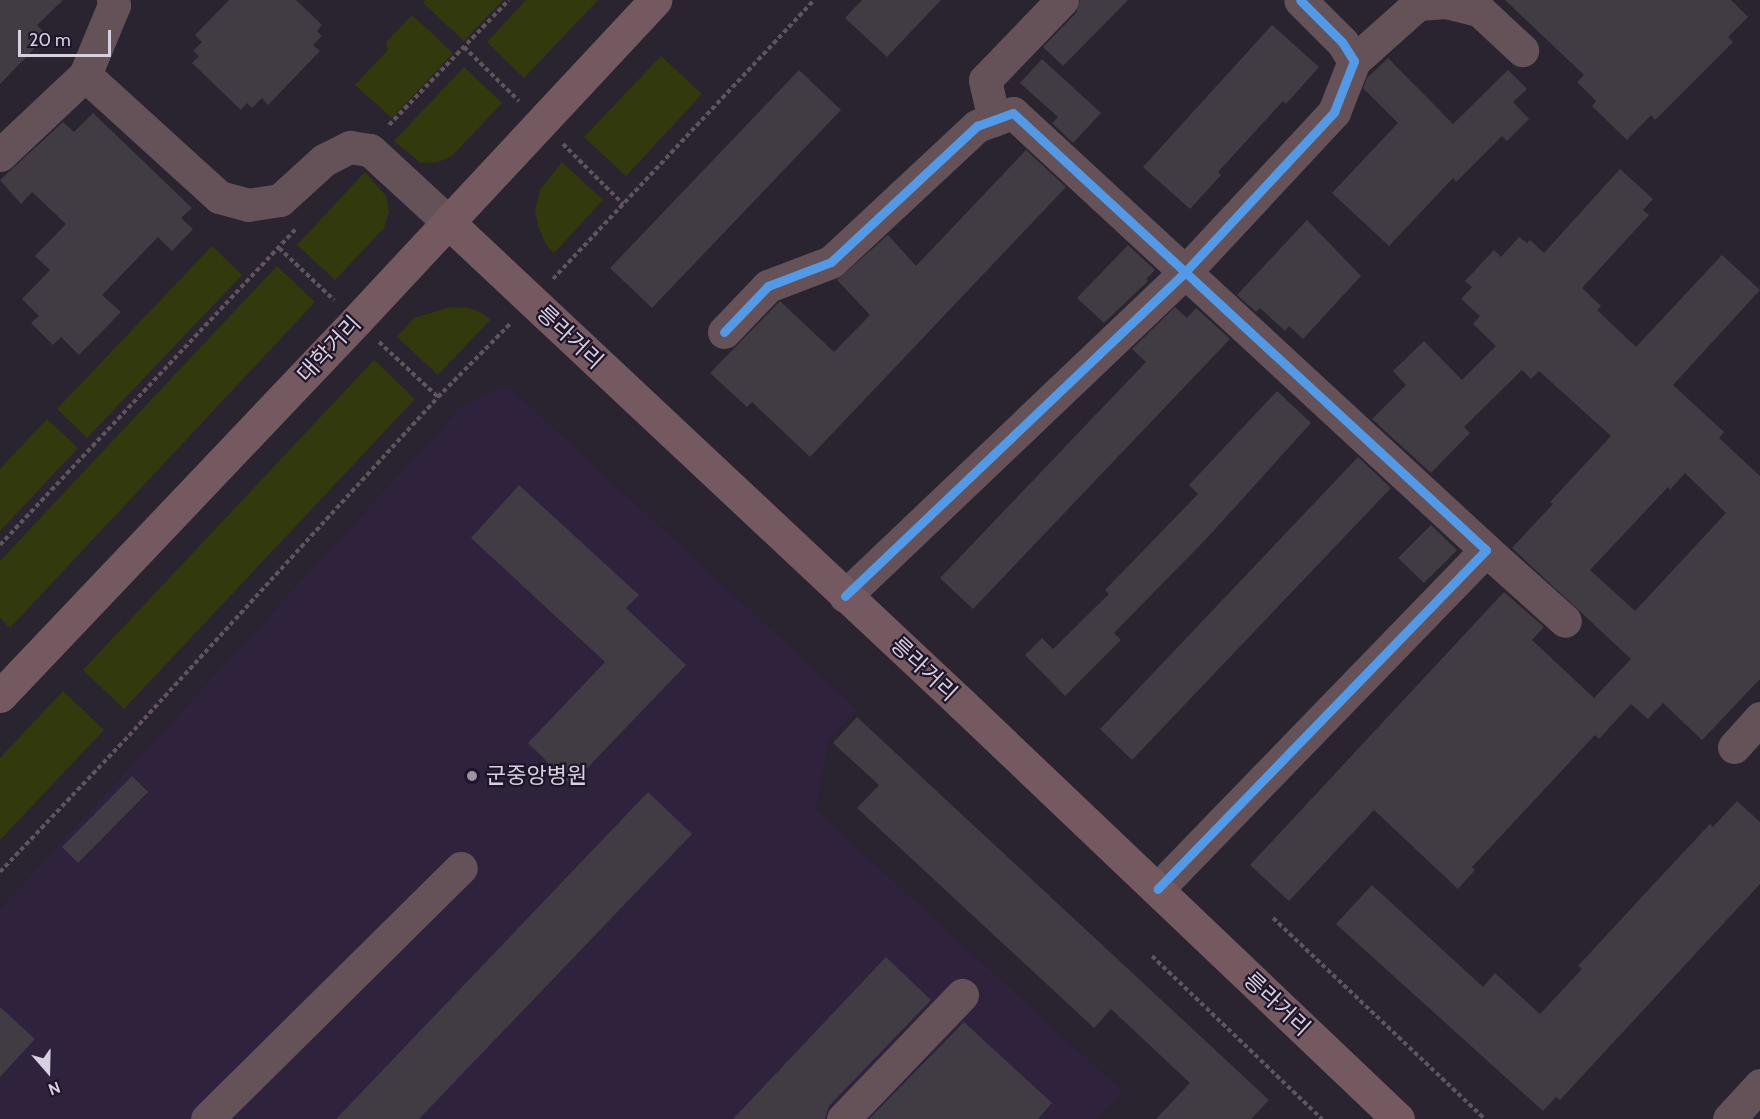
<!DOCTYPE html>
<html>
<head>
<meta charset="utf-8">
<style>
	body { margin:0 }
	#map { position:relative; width:1760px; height:1119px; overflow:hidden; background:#2a2430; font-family:Cabin,"Noto Sans KR",sans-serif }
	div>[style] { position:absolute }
	.built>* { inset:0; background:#2e223c }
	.green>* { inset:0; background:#32390d }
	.building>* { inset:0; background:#413b44 }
	.path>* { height:4px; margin-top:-2px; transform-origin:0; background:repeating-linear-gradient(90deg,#61545c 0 4.5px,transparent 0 7.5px) }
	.minor>* { height:33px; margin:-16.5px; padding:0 16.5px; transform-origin:16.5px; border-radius:16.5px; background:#645258 }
	.major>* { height:33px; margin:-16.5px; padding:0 16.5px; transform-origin:16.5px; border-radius:16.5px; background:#745961 }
	.cycleway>* { height:9px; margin:-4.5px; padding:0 4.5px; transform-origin:4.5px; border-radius:4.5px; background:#5399e6 }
	.dots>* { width:16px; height:16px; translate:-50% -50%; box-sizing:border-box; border:3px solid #1f152a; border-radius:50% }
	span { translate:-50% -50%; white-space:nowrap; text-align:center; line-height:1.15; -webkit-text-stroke:4.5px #1f152a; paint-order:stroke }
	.street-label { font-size:22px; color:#d6d0df }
	.poi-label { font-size:22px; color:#d6d0df }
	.left { translate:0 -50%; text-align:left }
	.north { position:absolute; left:18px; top:1041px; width:60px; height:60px; -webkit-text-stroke:4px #1f152a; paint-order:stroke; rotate:160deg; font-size:16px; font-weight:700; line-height:24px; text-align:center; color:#d6d0df }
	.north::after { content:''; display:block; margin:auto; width:21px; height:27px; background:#d6d0df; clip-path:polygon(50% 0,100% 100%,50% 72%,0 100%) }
	.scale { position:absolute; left:18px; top:30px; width:93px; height:27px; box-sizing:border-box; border:3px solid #d6d0df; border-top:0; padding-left:8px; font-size:18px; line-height:21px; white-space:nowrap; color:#d6d0df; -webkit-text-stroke:4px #1f152a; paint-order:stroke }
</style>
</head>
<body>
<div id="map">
	<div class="built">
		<i style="clip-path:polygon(507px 385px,858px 710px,828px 742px,816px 810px,1122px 1091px,1096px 1119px,0 1119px,0 909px,459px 409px)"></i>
	</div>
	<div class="green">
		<i style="clip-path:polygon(425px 0,503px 0,464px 41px,423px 3px)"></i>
		<i style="clip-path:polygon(526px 0,598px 0,524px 78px,487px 42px)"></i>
		<i style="clip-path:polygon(412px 15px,453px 53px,392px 118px,355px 85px,388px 50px,386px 42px)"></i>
		<i style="clip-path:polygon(661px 56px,702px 94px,626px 176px,584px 137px)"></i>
		<i style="clip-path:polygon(464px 67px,502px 103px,452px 156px,438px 162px,421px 163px,394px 141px)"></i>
		<i style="clip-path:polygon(562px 162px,603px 200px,554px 253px,547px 246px,539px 229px,535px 211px,540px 190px)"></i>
		<i style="clip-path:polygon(365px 172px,386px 196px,389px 212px,384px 228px,335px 280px,297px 245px)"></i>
		<i style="clip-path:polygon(212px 246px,242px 275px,87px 438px,57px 409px)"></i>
		<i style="clip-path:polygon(277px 266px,315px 302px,10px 628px,0 618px,0 561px)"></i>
		<i style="clip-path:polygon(450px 307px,469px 308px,482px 313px,490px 320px,438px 375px,397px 337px,414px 318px)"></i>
		<i style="clip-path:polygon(374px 360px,415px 399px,124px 709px,83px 670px)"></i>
		<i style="clip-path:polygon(47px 419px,78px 448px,0 531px,0 469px)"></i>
		<i style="clip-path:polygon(63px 691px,104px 730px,0 840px,0 758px)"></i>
	</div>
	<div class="building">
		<i style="clip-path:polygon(0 0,63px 0,37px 25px,44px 32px,33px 43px,37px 46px,0 84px)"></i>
		<i style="clip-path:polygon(229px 0,296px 0,322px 25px,317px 31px,322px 36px,313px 45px,320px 51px,268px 105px,262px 98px,252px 108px,247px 103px,241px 110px,192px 63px,199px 56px,193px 51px,202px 42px,195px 35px)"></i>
		<i style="clip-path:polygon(862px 0,941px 0,887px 57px,845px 18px)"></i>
		<i style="clip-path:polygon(1080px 0,1128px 0,1063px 66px,1043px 47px,1076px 13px)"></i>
		<i style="clip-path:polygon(1505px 0,1731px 0,1748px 17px,1728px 37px,1733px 42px,1655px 120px,1651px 115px,1627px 140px,1592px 106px,1596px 101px,1577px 82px,1584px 75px)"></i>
		<i style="clip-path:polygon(1272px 25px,1319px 67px,1286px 104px,1283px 101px,1218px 172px,1221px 175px,1190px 209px,1143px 167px)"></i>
		<i style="clip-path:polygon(1388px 58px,1453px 124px,1508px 70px,1527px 89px,1513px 102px,1529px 119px,1507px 141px,1502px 136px,1456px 182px,1453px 178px,1389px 246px,1332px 193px,1398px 123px,1363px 88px,1367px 78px)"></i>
		<i style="clip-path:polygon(1042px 59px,1101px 113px,1073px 143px,1052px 123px,1058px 117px,1020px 83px)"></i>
		<i style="clip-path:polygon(799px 70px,841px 110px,652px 308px,610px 268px)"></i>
		<i style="clip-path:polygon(93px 113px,192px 208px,181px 218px,193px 229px,172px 251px,158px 237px,102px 295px,121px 312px,79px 355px,61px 337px,53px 345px,31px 323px,39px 316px,22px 299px,50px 270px,35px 256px,66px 224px,32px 192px,21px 204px,0 180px,63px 122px,74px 132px)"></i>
		<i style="clip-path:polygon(1026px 150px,1066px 187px,810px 457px,752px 402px,747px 407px,710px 373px,780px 301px,834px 352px,870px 315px,837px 280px,888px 235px,916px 266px)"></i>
		<i style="clip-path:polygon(evenodd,1620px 169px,1653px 199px,1643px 210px,1649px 215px,1582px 288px,1601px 306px,1597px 310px,1636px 347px,1722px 255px,1760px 290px,1673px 385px,1724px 432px,1719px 438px,1760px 476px,1760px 679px,1702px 740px,1663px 703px,1648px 719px,1631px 704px,1599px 739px,1595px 735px,1472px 867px,1475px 870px,1458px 889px,1374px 810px,1289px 901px,1250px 865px,1504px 592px,1544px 627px,1532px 640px,1594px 698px,1631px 659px,1512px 548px,1553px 504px,1550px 502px,1611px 436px,1539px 371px,1531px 379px,1522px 370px,1464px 427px,1470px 433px,1431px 473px,1372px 419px,1406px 385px,1393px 371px,1424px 341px,1462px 380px,1496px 346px,1473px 324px,1480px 316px,1461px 299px,1472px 287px,1465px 281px,1494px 250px,1501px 257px,1519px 237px,1527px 243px,1530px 240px,1544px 253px,1620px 169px,1685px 473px,1726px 513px,1635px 611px,1590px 570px,1668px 487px,1670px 490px,1685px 473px)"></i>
		<i style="clip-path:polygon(1307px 220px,1361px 276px,1303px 339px,1289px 326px,1285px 331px,1260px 308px,1256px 312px,1237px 295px)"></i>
		<i style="clip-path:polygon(1128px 245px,1155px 270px,1146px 279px,1148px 281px,1104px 323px,1077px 298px)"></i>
		<i style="clip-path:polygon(1175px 307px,1187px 318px,1196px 308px,1230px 339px,973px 609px,940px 578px,1146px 362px,1132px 349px)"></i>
		<i style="clip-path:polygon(1277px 391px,1311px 423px,1207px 538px,1114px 633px,1121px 640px,1065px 696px,1025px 655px,1042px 638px,1053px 649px,1109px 594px,1105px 590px,1198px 494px,1189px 485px)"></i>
		<i style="clip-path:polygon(1358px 457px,1391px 488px,1132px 760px,1100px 729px)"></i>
		<i style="clip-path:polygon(519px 485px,639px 595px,626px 608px,686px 665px,571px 785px,528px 743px,605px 662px,471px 538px)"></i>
		<i style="clip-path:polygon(1431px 525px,1457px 550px,1424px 583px,1398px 558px)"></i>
		<i style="clip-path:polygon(857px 717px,1269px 1100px,1251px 1119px,1156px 1119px,1190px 1083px,1111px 1009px,1094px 1028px,857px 808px,879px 785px,833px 743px)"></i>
		<i style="clip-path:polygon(132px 776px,148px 792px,78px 863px,62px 847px)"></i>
		<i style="clip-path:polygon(648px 792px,692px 834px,419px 1119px,336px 1119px)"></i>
		<i style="clip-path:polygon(1737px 801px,1760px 822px,1760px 884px,1560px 1100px,1556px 1097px,1543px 1111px,1336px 924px,1372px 885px,1483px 987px,1495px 973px,1540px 1014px,1582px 969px,1578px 966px,1651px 887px,1710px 824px,1713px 827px)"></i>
		<i style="clip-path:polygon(886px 957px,931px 1000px,829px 1106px,825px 1119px,733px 1119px)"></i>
		<i style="clip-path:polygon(0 1007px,35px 1039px,0 1077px)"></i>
		<i style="clip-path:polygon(964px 1022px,1052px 1103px,1038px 1119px,869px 1119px)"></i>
	</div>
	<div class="path">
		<i style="left:464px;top:47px;width:77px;rotate:44.5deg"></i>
		<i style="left:389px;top:125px;width:173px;rotate:-46.2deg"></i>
		<i style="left:563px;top:144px;width:85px;rotate:45deg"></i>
		<i style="left:279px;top:248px;width:76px;rotate:43.4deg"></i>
		<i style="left:553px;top:279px;width:382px;rotate:-46.9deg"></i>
		<i style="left:379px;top:342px;width:81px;rotate:43deg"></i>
		<i style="left:0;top:545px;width:433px;rotate:-46.9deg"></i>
		<i style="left:0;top:872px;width:180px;rotate:-46.6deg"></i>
		<i style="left:124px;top:741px;width:466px;rotate:-47.6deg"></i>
		<i style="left:438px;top:397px;width:103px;rotate:-45.4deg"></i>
		<i style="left:1273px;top:918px;width:292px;rotate:43.5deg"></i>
		<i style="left:1152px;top:956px;width:236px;rotate:43.8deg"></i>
	</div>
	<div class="minor">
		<i style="left:113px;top:0;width:5px;rotate:79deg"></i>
		<i style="left:114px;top:5px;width:76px;rotate:112.5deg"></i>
		<i style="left:85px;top:75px;width:181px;rotate:42.3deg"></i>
		<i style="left:219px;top:197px;width:30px;rotate:15deg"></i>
		<i style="left:248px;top:205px;width:32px;rotate:-9deg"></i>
		<i style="left:280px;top:200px;width:59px;rotate:-42.3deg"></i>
		<i style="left:324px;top:160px;width:29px;rotate:-27deg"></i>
		<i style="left:350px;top:147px;width:20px;rotate:9deg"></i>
		<i style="left:370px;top:150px;width:106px;rotate:42.7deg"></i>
		<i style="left:1354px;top:61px;width:86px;rotate:-41.7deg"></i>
		<i style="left:1418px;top:4px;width:28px;rotate:-4deg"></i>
		<i style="left:1446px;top:2px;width:34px;rotate:14deg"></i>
		<i style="left:1479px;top:10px;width:59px;rotate:42.9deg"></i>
		<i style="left:994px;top:120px;width:41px;rotate:-102.7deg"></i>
		<i style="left:985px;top:80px;width:111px;rotate:-46.1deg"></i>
		<i style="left:0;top:155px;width:117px;rotate:-43.3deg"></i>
		<i style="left:724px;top:332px;width:64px;rotate:-46.3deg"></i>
		<i style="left:768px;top:286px;width:67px;rotate:-20.9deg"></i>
		<i style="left:831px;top:262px;width:200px;rotate:-43deg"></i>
		<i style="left:977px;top:126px;width:38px;rotate:-20deg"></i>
		<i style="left:1013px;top:113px;width:644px;rotate:42.73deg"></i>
		<i style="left:1486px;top:550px;width:472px;rotate:134.1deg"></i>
		<i style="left:1486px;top:550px;width:106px;rotate:41.9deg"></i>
		<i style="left:845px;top:596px;width:470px;rotate:-43.6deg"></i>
		<i style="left:1185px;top:272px;width:219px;rotate:-47deg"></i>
		<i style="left:1334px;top:112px;width:55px;rotate:-68.6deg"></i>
		<i style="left:1354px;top:61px;width:22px;rotate:-122deg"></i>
		<i style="left:1342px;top:42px;width:59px;rotate:-135deg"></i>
		<i style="left:1734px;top:747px;width:39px;rotate:-48deg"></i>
		<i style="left:207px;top:1119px;width:357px;rotate:-44.7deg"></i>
		<i style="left:843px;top:1119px;width:172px;rotate:-46.2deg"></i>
		<i style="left:1729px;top:1119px;width:46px;rotate:-47.6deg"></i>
	</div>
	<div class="major">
		<i style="left:448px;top:222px;width:705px;rotate:43.16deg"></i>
		<i style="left:962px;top:704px;width:602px;rotate:43.59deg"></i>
		<i style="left:0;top:696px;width:517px;rotate:-46.49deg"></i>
		<i style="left:356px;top:321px;width:439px;rotate:-47deg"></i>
	</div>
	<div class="cycleway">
		<i style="left:724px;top:332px;width:64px;rotate:-46.3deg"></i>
		<i style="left:768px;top:286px;width:67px;rotate:-20.9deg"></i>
		<i style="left:831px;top:262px;width:200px;rotate:-43deg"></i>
		<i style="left:977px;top:126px;width:38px;rotate:-20deg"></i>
		<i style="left:1013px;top:113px;width:644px;rotate:42.73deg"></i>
		<i style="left:1486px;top:550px;width:472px;rotate:134.1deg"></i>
		<i style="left:845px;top:596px;width:470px;rotate:-43.6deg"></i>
		<i style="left:1185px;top:272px;width:219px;rotate:-47deg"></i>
		<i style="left:1334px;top:112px;width:55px;rotate:-68.6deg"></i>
		<i style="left:1354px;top:61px;width:22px;rotate:-122deg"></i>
		<i style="left:1342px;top:42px;width:59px;rotate:-135deg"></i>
	</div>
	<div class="dots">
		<i style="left:472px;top:776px;background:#9a94a2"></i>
	</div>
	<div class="street-label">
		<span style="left:570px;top:337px;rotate:43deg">릉라거리</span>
		<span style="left:329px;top:349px;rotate:-47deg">대학거리</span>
		<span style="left:924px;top:669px;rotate:43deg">릉라거리</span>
		<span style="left:1277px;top:1004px;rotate:43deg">릉라거리</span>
	</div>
	<div class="poi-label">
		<span class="left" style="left:486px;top:776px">군중앙병원</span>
	</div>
	<div class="north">N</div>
	<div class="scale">20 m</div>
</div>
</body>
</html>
